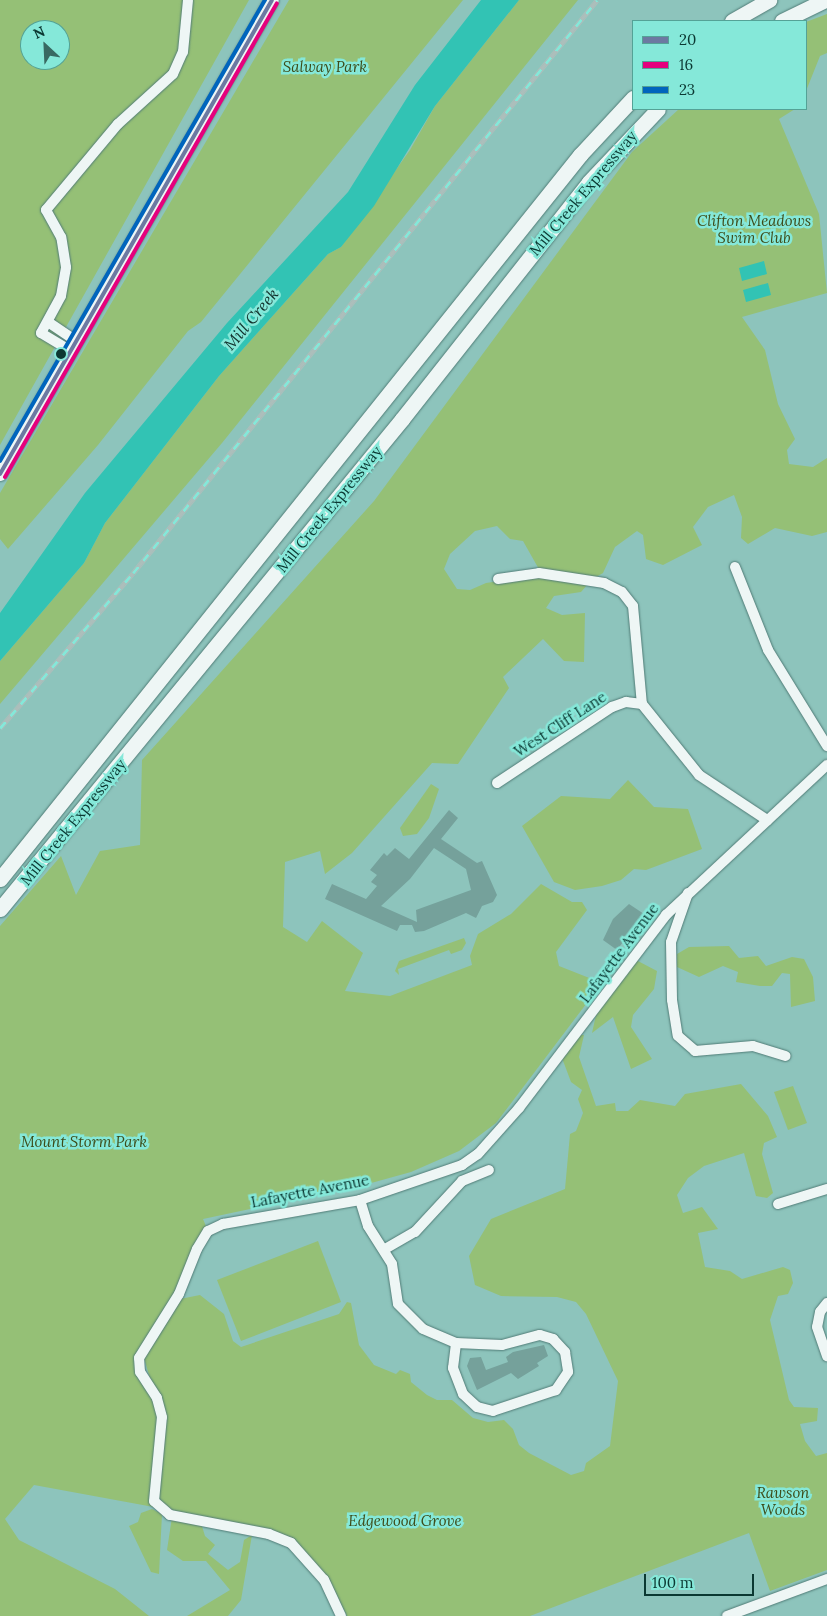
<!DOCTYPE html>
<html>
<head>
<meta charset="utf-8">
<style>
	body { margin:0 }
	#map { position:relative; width:827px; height:1616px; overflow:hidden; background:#8dc4bc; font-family:Lora,serif }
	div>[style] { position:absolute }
	.green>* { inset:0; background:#95c076 }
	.water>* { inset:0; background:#32c3b4 }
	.building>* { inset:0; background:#75a19b }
	.roads { filter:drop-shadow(0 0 1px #507b76) drop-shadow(0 0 1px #507b76) }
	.minor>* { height:10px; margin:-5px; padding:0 5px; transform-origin:5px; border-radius:5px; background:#eef6f5 }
	.major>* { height:14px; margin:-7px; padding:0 7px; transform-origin:7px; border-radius:7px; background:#eef6f5 }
	.highway>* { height:15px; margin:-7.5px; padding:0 7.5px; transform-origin:7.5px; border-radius:7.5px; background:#eef6f5 }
	.rail>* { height:4.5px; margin-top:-2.25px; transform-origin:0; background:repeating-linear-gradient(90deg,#85e8d9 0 8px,#adbebb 0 16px); box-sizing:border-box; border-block:1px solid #adbebb }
	.bus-1>* { height:4px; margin:-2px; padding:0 2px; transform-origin:2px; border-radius:2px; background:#6c79a1 }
	.bus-2>* { height:4px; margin:-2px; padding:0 2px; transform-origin:2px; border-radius:2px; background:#e5007d }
	.bus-3>* { height:4px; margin:-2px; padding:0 2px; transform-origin:2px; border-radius:2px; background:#0065bd }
	.dots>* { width:14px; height:14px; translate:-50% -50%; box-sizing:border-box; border:2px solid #85e8d9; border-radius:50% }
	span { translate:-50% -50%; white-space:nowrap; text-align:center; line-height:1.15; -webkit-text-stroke:5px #85e8d9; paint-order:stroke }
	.park-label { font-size:15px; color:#3d4b18; font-style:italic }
	.street-label { font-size:15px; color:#0b3832 }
	.water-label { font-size:16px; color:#12322d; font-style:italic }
	.legend { position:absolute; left:632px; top:20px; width:175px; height:90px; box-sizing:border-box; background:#85e8d9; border:1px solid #54a296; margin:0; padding:6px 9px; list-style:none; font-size:15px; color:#0b3832 }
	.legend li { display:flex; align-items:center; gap:10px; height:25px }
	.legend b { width:25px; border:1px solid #54a296 }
	.north { position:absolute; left:20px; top:20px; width:50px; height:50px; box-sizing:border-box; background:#85e8d9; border:1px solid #54a296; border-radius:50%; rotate:335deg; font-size:14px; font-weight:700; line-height:20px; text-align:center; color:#0b3832 }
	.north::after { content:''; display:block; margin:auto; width:18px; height:22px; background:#386962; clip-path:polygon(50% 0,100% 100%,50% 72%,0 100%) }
	.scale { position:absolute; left:644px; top:1574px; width:110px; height:22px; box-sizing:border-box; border:2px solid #0b3832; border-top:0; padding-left:6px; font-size:15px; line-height:18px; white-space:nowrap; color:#0b3832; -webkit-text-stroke:4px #85e8d9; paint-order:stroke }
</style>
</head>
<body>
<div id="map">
	<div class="green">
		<i style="clip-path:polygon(evenodd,0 0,249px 0,0 445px,0 0,30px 30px,60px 30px,60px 60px,30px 60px,30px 30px)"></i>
		<i style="clip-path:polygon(289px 0,463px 0,201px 322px,188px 331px,98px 445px,8px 549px,0 539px,0 493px)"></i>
		<i style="clip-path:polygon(519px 0,578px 0,222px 443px,0 704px,0 661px,84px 563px,105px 523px,219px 376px,328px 254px,341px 247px,410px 150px,435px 106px)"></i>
		<i style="clip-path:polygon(827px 14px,827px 53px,820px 56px,806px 91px,806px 22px)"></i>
		<i style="clip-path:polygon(679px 109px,795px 109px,779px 119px,819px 214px,827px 293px,742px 317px,765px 350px,778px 404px,795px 439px,787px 450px,789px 464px,813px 467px,827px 458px,827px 532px,812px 536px,775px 528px,748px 544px,741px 538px,742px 517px,734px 495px,708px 507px,693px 527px,702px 545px,663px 565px,646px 559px,643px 535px,637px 531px,615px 547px,603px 573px,596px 577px,540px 571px,523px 541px,510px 539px,497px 526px,475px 531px,450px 554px,444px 569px,457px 589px,470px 590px,486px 583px,535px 576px,588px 584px,581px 592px,554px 596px,546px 608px,562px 615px,585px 613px,584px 662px,564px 661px,543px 639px,503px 677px,509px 688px,458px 764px,432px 763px,352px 853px,325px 874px,320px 851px,285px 862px,283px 927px,307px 942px,322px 921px,363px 953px,345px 991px,390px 996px,472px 965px,470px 956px,478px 934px,511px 914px,541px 884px,572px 902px,582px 902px,587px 910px,556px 952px,559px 966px,602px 983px,496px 1123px,459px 1151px,411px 1172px,364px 1185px,203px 1219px,208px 1231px,179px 1294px,139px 1358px,160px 1408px,154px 1486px,159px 1508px,34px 1485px,5px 1519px,19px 1540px,115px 1589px,149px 1616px,0 1616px,0 926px,61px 856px,76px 895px,100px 851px,140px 845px,142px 760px,374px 501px,632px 152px)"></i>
		<i style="clip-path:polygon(628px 780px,654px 807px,688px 809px,702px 849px,646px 870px,634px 869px,621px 880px,602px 886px,575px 890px,554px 882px,522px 826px,561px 796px,610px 799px)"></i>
		<i style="clip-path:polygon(431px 784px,439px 789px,429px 818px,417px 834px,403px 836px,400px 828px)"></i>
		<i style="clip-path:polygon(464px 938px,466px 943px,462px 950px,451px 954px,449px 950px,398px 969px,399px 975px,395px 971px,399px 961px)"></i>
		<i style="clip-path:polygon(729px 946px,739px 958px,758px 956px,766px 966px,792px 957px,804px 959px,813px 977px,815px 1001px,791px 1007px,790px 974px,782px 973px,772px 986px,760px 986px,736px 982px,738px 972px,723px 966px,699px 977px,677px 967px,677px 954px,689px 947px)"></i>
		<i style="clip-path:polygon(636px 960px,657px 971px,654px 989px,633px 1015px,631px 1027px,652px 1059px,631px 1069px,613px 1017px,592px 1033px,596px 1015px)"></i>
		<i style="clip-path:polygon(578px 1035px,584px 1035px,579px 1057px,596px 1106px,615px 1103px,616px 1111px,628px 1111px,640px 1100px,675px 1106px,685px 1094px,741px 1084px,768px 1116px,777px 1137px,764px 1143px,762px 1154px,773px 1193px,767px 1198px,756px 1196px,744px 1153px,704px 1166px,688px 1178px,677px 1195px,683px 1213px,702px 1207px,718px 1229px,698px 1233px,705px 1267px,730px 1271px,742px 1279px,783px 1267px,790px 1270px,793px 1283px,788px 1294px,778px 1296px,770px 1320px,789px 1400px,794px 1407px,818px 1408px,817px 1421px,800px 1424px,805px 1441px,816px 1456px,827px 1453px,827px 1570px,770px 1591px,749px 1533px,530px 1616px,347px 1616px,329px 1579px,293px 1540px,168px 1509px,157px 1500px,164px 1426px,144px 1358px,180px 1299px,200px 1295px,224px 1314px,233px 1341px,241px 1347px,339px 1314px,347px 1302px,351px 1303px,359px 1345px,374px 1365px,396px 1374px,400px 1370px,410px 1374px,411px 1382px,427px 1395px,437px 1400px,452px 1400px,473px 1418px,488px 1422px,504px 1420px,513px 1429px,519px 1445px,529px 1453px,571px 1475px,584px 1471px,586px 1463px,610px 1446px,618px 1381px,586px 1314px,576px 1302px,557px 1297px,501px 1296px,475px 1285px,469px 1256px,491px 1219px,565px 1189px,570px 1134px,576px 1131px,583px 1113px,578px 1099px,582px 1090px,571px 1082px,562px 1058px)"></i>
		<i style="clip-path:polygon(793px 1086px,807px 1123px,788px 1130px,774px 1092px)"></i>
		<i style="clip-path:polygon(318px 1241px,341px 1302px,241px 1341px,217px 1280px)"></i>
		<i style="clip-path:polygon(152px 1509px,162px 1514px,159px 1574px,151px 1572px,129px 1526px,138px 1522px,141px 1513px)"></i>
		<i style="clip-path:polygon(172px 1517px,201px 1523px,205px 1536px,215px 1545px,208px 1554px,228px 1570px,240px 1562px,244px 1540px,252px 1535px,241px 1600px,228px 1616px,187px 1616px,230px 1590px,206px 1561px,183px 1561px,167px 1550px)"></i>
	</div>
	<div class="water">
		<i style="clip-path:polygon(481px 0,519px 0,435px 106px,374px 206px,341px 247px,328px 254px,219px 376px,105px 523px,84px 563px,0 661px,0 613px,85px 493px,227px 323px,348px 192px,415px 85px)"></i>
		<i style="clip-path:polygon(764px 261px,767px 274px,742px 281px,739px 268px)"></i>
		<i style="clip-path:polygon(768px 283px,771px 295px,746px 302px,743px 290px)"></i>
	</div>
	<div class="building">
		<i style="clip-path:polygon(evenodd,449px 810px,458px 818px,441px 839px,477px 863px,482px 861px,497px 895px,493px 902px,482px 906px,476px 918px,466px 913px,424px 931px,415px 932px,412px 925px,400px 925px,397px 931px,325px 899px,332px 884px,366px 899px,377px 886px,371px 882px,377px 875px,370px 870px,384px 853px,387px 856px,395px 848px,409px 859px,449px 810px,434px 848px,466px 869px,471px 890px,416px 910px,417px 922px,381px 906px,410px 879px,434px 848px)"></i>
		<i style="clip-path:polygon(629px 904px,644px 914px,617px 950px,603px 940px,613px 919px)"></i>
		<i style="clip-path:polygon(544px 1345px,548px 1356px,537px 1363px,539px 1366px,518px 1379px,511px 1373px,477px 1390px,467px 1366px,470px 1358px,481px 1357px,486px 1370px,508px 1362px,506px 1357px,513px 1352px)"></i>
	</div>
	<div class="roads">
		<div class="minor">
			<i style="left:48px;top:322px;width:34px;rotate:34deg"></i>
			<i style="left:71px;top:351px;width:35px;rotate:-149deg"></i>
			<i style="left:41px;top:333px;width:42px;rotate:-61.6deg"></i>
			<i style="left:61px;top:296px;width:29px;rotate:-80deg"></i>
			<i style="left:66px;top:267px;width:30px;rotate:-99deg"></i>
			<i style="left:61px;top:237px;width:31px;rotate:-119deg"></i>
			<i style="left:46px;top:210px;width:112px;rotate:-50.1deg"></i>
			<i style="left:118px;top:124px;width:74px;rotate:-42.3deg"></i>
			<i style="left:173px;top:74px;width:24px;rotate:-66deg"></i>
			<i style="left:183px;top:52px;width:52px;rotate:-84.5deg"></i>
			<i style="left:735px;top:567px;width:89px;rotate:68.3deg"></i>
			<i style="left:768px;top:650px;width:113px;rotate:58.4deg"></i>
			<i style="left:498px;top:579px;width:41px;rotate:-8.3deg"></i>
			<i style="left:539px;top:573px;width:66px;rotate:8.7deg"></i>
			<i style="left:604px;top:583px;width:20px;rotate:27deg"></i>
			<i style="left:622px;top:592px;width:18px;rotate:52deg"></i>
			<i style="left:633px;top:606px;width:98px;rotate:84.8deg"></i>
			<i style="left:642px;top:704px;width:91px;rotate:51.2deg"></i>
			<i style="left:699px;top:775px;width:82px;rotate:33.5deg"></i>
			<i style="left:497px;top:783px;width:138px;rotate:-33.5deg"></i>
			<i style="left:612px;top:707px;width:15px;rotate:-20deg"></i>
			<i style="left:626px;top:702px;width:16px;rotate:7deg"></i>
			<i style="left:688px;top:893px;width:52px;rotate:109.1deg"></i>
			<i style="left:671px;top:942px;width:58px;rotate:89deg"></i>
			<i style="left:672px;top:1000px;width:36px;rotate:81deg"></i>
			<i style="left:678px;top:1036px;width:23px;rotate:41deg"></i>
			<i style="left:695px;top:1051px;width:58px;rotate:-4.9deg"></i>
			<i style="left:753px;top:1046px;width:34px;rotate:17deg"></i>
			<i style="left:360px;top:1200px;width:27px;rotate:73deg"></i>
			<i style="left:368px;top:1226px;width:45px;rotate:57.7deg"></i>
			<i style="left:392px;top:1264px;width:40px;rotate:81.5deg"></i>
			<i style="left:398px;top:1304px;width:35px;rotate:45deg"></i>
			<i style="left:423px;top:1329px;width:36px;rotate:23deg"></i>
			<i style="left:778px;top:1204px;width:51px;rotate:-17deg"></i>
			<i style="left:385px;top:1249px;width:34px;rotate:-30deg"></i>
			<i style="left:415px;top:1232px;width:69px;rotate:-47.3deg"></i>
			<i style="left:462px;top:1181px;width:29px;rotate:-22deg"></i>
			<i style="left:827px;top:1303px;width:11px;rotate:128deg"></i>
			<i style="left:820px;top:1312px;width:15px;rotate:101deg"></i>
			<i style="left:817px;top:1327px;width:31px;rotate:71deg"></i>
			<i style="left:540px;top:1335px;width:14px;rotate:17deg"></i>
			<i style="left:553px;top:1339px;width:18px;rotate:47deg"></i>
			<i style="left:565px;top:1352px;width:20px;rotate:81deg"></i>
			<i style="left:568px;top:1372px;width:22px;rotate:124deg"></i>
			<i style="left:556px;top:1390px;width:66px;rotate:161.6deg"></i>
			<i style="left:493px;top:1411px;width:16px;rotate:-166deg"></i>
			<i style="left:477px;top:1407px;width:19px;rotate:-137deg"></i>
			<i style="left:463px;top:1394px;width:28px;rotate:-111deg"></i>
			<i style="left:453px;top:1368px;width:25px;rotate:-83deg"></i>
			<i style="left:456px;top:1343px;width:46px;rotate:2.5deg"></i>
			<i style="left:502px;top:1345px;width:39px;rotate:-15deg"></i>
			<i style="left:341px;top:1616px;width:40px;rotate:-115deg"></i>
			<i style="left:324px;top:1580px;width:50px;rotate:-131.7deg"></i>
			<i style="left:291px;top:1543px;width:24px;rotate:-158deg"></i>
			<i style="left:269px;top:1534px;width:101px;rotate:-169.1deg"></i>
			<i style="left:170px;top:1515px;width:21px;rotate:-139deg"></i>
			<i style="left:154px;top:1501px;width:84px;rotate:-84.6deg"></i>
			<i style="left:162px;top:1417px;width:20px;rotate:-105deg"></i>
			<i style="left:157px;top:1398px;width:31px;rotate:-123deg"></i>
			<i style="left:140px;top:1372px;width:14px;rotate:-94deg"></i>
			<i style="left:139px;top:1358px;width:75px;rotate:-58deg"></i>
			<i style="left:179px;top:1294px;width:48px;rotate:-68.2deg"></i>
			<i style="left:197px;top:1249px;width:21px;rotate:-59deg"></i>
			<i style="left:208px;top:1231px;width:17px;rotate:-25deg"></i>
			<i style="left:223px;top:1224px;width:139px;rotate:-9.9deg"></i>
			<i style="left:360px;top:1200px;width:108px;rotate:-18.9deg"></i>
			<i style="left:462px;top:1165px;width:19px;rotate:-35deg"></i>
			<i style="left:478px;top:1154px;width:62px;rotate:-48.3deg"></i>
			<i style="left:519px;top:1108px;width:243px;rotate:-52.7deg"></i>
			<i style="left:666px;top:915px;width:220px;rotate:-43deg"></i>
			<i style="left:727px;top:1616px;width:107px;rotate:-20.3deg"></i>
		</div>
		<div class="major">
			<i style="left:0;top:474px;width:546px;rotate:-60.15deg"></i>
		</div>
		<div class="highway">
			<i style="left:732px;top:21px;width:43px;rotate:-29.6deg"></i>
			<i style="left:782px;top:21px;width:48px;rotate:-26deg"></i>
			<i style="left:0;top:879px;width:928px;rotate:-51.3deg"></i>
			<i style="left:580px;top:155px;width:78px;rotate:-47.1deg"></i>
			<i style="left:0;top:909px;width:634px;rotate:-50.63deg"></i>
			<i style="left:402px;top:419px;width:302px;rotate:-51.7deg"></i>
			<i style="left:589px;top:182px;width:100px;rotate:-46.6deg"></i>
		</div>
	</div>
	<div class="rail">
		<i style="left:0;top:728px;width:204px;rotate:-49.4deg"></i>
		<i style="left:133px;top:573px;width:737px;rotate:-51deg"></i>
	</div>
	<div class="bus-1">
		<i style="left:0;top:474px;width:546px;rotate:-60.15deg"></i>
	</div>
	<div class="bus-2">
		<i style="left:5px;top:477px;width:546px;rotate:-60.15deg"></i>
	</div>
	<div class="bus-3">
		<i style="left:0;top:461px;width:532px;rotate:-60.11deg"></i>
	</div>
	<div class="dots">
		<i style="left:61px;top:354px;background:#0b3832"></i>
	</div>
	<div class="park-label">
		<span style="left:325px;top:67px">Salway Park</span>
		<span style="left:754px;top:229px">Clifton Meadows<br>Swim Club</span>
		<span style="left:84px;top:1142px">Mount Storm Park</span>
		<span style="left:783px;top:1501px">Rawson<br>Woods</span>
		<span style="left:405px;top:1521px">Edgewood Grove</span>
	</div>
	<div class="street-label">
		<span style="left:583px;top:193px;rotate:-50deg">Mill Creek Expressway</span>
		<span style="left:329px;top:509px;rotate:-51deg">Mill Creek Expressway</span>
		<span style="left:560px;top:724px;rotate:-33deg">West Cliff Lane</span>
		<span style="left:73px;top:822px;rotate:-51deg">Mill Creek Expressway</span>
		<span style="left:619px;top:953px;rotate:-53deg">Lafayette Avenue</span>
		<span style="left:310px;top:1191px;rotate:-11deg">Lafayette Avenue</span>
	</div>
	<div class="water-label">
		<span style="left:251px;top:319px;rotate:-50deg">Mill Creek</span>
	</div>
	<ul class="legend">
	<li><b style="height:6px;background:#6c79a1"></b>20</li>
	<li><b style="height:6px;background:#e5007d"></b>16</li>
	<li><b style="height:6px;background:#0065bd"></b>23</li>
	</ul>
	<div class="north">N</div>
	<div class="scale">100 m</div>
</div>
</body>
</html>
